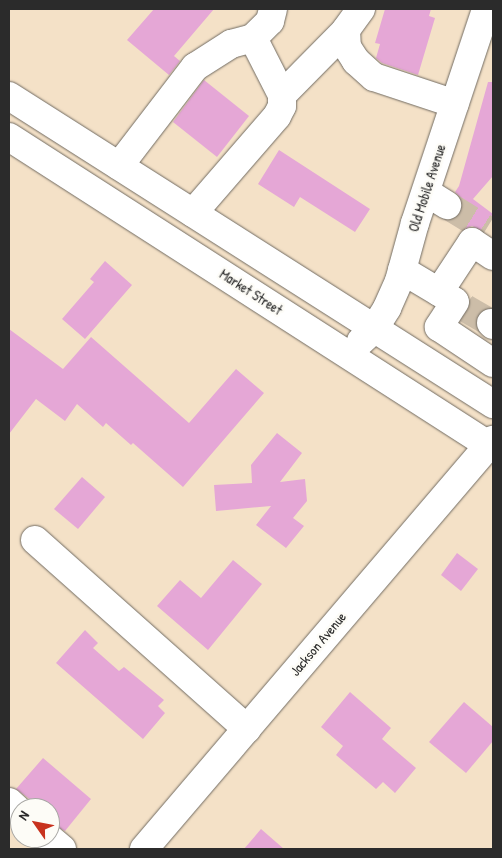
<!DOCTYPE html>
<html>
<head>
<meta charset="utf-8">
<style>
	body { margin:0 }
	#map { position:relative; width:502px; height:858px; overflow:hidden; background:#f4e1c7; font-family:"Patrick Hand",sans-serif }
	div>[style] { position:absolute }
	.building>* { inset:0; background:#e5a7d6 }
	.minor-tunnel>* { height:28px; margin-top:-14px; transform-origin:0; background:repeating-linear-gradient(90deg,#ccbda8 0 28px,transparent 0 42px) }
	.roads { filter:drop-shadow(0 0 1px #716b62) drop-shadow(0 0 1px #716b62) }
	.minor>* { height:28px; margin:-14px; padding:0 14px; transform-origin:14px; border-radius:14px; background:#fff }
	.major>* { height:28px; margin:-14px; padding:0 14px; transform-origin:14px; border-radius:14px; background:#fff }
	span { translate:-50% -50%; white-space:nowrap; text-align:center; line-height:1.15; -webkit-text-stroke:5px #fdfcf7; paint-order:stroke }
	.street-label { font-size:14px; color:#2b2b2b }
	.frame { position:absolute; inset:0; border:10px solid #2b2b2b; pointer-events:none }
	.north { position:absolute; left:10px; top:798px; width:50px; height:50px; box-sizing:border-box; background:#fdfcf7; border:1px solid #a9a8a5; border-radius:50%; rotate:303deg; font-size:14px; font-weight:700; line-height:20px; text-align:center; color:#2b2b2b }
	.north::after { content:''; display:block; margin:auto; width:18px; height:22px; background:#c8321e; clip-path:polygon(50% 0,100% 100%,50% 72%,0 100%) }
</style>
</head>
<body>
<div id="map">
	<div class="building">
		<i style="clip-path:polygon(154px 9px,214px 9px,174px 56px,180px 61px,169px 75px,127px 40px)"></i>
		<i style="clip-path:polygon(385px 9px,431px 9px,429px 16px,435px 18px,418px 75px,382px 63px,376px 58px,380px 44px,375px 43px)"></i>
		<i style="clip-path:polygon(204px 80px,249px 116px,217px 157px,173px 122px)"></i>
		<i style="clip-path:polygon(488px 82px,493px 82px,493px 176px,473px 199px,493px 214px,493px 217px,484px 232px,472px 226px,462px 230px,447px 221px,455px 218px,460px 213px,463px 206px,461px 198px,455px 192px,459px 186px)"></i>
		<i style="clip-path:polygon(279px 150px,370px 209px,355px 232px,300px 197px,294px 207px,258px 184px)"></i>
		<i style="clip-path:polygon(105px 261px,132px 285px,85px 339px,62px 319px,94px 282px,90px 279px)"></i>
		<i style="clip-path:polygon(9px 329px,63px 369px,91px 337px,189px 423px,236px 369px,264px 393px,183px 487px,133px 443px,131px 445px,106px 423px,103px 427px,77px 404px,65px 421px,36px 399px,9px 434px)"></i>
		<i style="clip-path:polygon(277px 433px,302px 453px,280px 482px,305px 479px,307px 501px,293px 518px,304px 526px,286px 548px,256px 525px,271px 506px,216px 511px,214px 485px,252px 483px,251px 465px)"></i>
		<i style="clip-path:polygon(82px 477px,105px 497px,78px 529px,54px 509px)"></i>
		<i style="clip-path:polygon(457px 553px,478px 569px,461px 591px,441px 575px)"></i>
		<i style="clip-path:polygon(233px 560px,262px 584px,208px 650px,157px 606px,180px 580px,201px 598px)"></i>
		<i style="clip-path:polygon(85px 630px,98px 643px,93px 648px,119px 671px,124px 667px,164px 700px,158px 706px,165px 713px,143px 739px,56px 663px)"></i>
		<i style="clip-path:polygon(350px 692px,391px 728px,382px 739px,416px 768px,395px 793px,383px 782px,376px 789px,336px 755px,343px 746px,321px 727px)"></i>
		<i style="clip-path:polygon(464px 702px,493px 727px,493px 741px,466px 773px,429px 742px)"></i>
		<i style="clip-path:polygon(43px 758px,91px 799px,65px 831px,50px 823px,50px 808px,35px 808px,31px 800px,16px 789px)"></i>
		<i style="clip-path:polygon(261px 829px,284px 849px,244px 849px)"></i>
	</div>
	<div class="minor-tunnel">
		<i style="left:447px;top:205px;width:46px;rotate:31.6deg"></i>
		<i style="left:465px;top:308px;width:30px;rotate:30deg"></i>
	</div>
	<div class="roads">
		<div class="minor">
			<i style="left:361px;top:9px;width:26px;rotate:126deg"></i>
			<i style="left:346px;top:30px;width:17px;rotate:87deg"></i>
			<i style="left:347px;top:47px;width:17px;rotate:57deg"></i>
			<i style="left:356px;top:61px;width:24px;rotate:42deg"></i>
			<i style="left:374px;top:77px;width:85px;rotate:18.4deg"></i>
			<i style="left:282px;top:95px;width:91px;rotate:-45.4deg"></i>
			<i style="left:119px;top:166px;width:125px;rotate:-52.5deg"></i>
			<i style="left:195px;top:67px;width:43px;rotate:-32.6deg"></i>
			<i style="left:231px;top:44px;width:23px;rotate:-15deg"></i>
			<i style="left:253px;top:38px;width:24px;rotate:-45deg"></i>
			<i style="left:270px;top:21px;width:12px;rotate:-76deg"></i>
			<i style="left:426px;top:192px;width:25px;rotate:32deg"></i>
			<i style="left:193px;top:213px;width:128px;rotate:-49.1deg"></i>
			<i style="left:277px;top:116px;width:11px;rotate:-63deg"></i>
			<i style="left:282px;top:106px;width:11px;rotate:-90deg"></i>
			<i style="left:282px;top:95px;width:64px;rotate:-117deg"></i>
			<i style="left:402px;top:270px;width:61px;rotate:30.8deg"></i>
			<i style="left:439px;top:292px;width:60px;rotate:-56.6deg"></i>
			<i style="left:472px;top:242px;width:25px;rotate:34deg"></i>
			<i style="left:455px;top:302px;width:30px;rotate:123deg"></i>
			<i style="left:439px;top:327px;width:65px;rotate:33.7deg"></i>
			<i style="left:491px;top:323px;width:3px;rotate:45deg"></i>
			<i style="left:35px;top:540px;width:284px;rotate:41.7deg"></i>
			<i style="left:9px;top:802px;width:15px;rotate:42deg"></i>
			<i style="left:49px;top:838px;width:17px;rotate:40deg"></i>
			<i style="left:144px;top:849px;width:538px;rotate:-49.53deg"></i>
		</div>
		<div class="major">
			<i style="left:9px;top:96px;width:574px;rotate:32.47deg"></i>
			<i style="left:9px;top:137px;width:575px;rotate:32.72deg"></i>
			<i style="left:361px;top:341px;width:18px;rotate:-43deg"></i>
			<i style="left:374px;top:329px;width:25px;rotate:-58deg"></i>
			<i style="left:387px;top:308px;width:30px;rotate:-66deg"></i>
			<i style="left:399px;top:281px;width:60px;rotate:-74.6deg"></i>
			<i style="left:415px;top:223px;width:225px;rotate:-71.6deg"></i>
		</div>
	</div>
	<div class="street-label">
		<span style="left:427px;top:188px;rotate:-72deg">Old Mobile Avenue</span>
		<span style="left:251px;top:292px;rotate:33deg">Market Street</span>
		<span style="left:318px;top:644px;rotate:-50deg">Jackson Avenue</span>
	</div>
	<div class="frame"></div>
	<div class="north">N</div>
</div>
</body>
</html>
